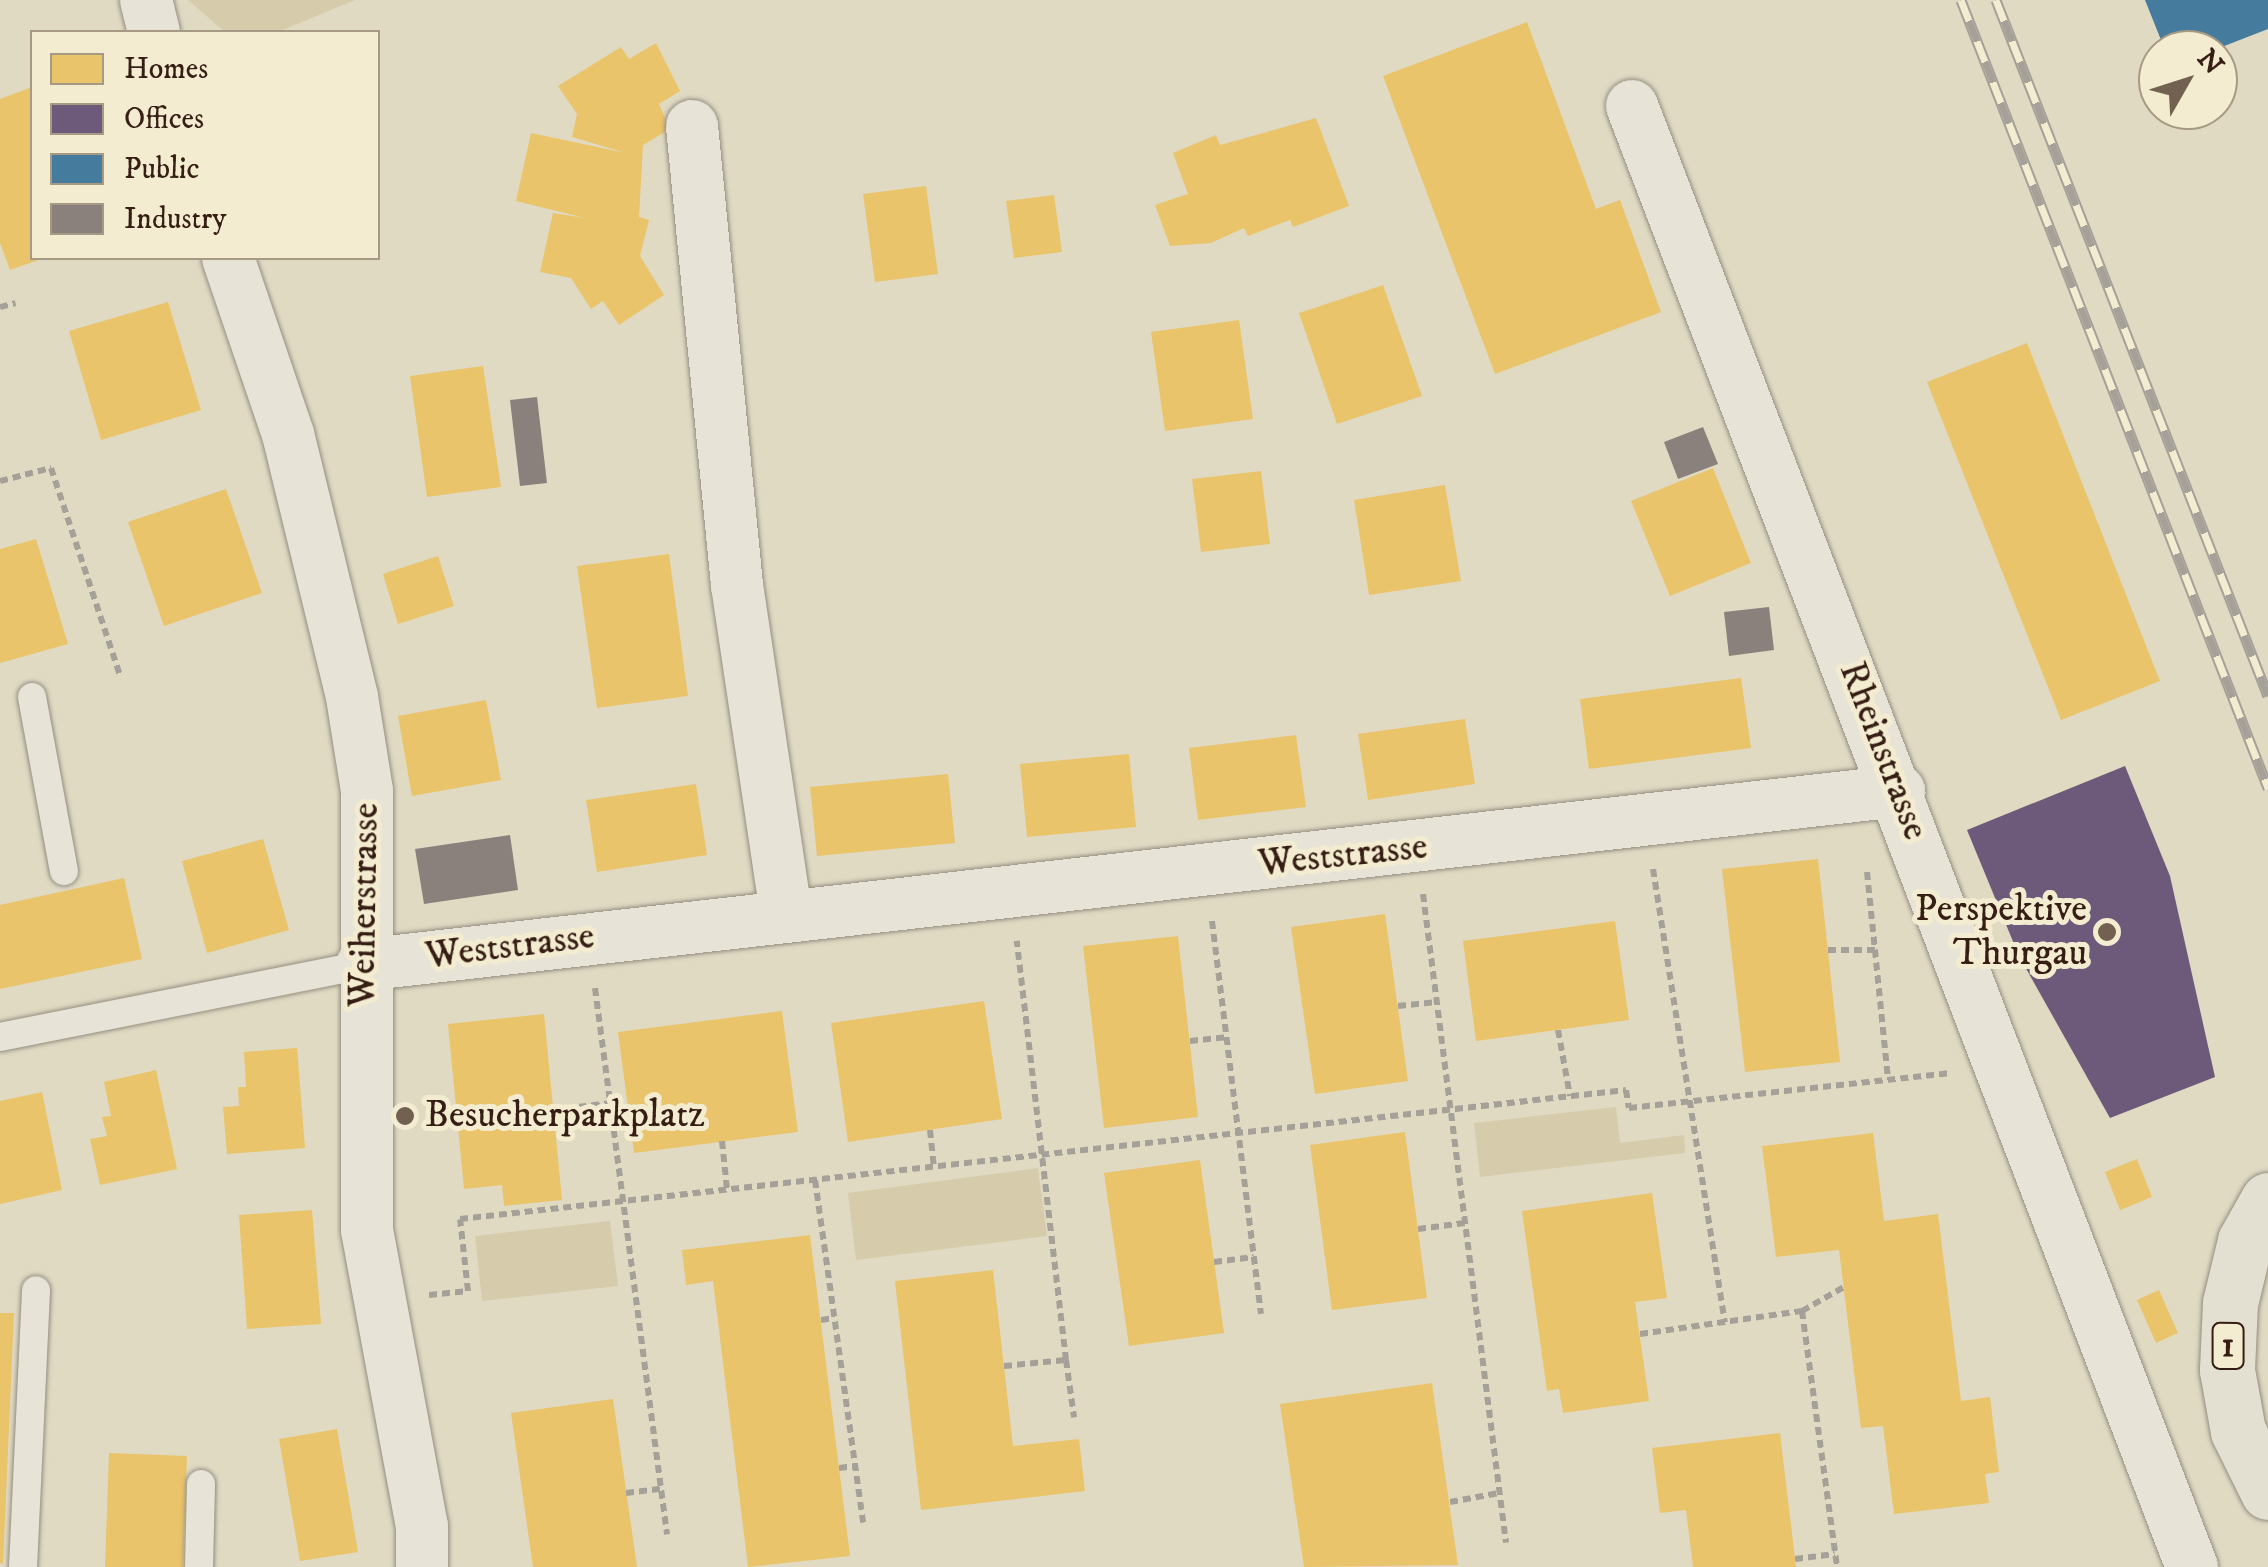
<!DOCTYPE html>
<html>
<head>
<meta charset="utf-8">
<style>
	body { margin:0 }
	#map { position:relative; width:2268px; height:1567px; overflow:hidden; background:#e0dac3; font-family:"IM FELL DW Pica",serif }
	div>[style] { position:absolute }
	.green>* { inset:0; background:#d6ccac }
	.homes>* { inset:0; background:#e9c46a }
	.offices>* { inset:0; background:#6d597a }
	.public>* { inset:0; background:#457b9d }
	.industry>* { inset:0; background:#8a817c }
	.path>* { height:6px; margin-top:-3px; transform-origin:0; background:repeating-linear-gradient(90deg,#a6a198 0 8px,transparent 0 13px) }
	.roads { filter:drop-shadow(0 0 2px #958e80) drop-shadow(0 0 2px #958e80) }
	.service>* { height:28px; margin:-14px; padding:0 14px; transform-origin:14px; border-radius:14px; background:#e7e3d7 }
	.minor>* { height:52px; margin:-26px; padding:0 26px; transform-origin:26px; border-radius:26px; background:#e7e3d7 }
	.primary>* { height:55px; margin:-27.5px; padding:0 27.5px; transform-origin:27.5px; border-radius:27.5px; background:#e3dfd1 }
	.rail>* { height:11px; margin-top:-5.5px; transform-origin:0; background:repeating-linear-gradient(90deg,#f3ecd0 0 22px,#a6a198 0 44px); box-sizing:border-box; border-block:2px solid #a6a198 }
	.dots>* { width:28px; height:28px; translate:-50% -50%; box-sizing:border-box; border:5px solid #f3ecd0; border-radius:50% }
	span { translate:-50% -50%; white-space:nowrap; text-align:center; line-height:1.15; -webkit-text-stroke:10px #f3ecd0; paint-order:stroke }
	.shield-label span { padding:2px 8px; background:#f3ecd0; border:2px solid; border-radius:8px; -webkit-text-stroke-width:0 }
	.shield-label { font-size:35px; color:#361e14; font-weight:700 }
	.street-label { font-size:38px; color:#361e14 }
	.poi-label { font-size:38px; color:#361e14 }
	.right { translate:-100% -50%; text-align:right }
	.left { translate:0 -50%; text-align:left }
	.legend { position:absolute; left:30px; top:30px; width:350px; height:230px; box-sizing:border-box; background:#f3ecd0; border:2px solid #a79a85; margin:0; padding:12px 18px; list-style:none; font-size:30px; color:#361e14 }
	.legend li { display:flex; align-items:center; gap:20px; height:50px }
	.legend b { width:50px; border:2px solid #a79a85 }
	.north { position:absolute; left:2138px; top:30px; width:100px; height:100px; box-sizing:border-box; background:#f3ecd0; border:2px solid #a79a85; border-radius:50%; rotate:51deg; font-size:28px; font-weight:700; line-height:40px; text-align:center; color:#361e14 }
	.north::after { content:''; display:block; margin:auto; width:35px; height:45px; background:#726051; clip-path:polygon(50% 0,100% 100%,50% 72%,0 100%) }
</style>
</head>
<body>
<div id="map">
	<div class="green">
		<i style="clip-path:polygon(188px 0,355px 0,278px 32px,225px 32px)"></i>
		<i style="clip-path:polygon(1616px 1107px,1620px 1143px,1684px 1135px,1685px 1153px,1480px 1177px,1474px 1123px)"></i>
		<i style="clip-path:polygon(1038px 1168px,1047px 1236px,856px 1260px,848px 1193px)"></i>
		<i style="clip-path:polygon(610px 1221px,618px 1286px,482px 1301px,475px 1236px)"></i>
	</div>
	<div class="homes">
		<i style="clip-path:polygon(1527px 22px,1596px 209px,1620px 200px,1661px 312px,1495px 374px,1383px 76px)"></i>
		<i style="clip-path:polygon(656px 43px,680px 91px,659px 104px,670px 129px,643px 145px,639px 217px,649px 220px,640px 256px,664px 295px,619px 325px,603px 301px,591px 309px,571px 278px,540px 272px,553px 213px,585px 218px,516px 201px,531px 133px,626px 153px,572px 137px,577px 114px,558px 86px,621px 47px,629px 59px)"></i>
		<i style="clip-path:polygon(32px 87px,32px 258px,44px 258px,10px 270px,0 243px,0 99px)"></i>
		<i style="clip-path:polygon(1316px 118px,1349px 206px,1293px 227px,1290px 220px,1248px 236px,1244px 228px,1211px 243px,1170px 246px,1155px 205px,1188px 194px,1173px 153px,1216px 135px,1220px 145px)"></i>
		<i style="clip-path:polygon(926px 186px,938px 274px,875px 282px,863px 194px)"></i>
		<i style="clip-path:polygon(1054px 195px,1062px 252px,1014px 258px,1006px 201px)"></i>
		<i style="clip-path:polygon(1383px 285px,1422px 396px,1337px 424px,1299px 313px)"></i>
		<i style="clip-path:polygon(168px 302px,201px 410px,101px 440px,69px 331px)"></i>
		<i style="clip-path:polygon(1239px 320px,1253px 419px,1165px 431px,1151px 332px)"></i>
		<i style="clip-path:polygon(2027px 343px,2160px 681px,2061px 720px,1927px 382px)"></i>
		<i style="clip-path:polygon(483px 366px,501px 487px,427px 497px,410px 376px)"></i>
		<i style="clip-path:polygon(1713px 468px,1751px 563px,1670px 596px,1631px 501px)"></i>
		<i style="clip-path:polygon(1261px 471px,1270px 544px,1201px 552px,1192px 479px)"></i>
		<i style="clip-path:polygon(1445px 485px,1461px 581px,1369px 595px,1354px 500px)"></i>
		<i style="clip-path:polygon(226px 489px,262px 593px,164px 626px,128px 522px)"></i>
		<i style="clip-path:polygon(36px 539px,68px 644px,0 663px,0 549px)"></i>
		<i style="clip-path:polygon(669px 554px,688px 696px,597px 708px,577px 566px)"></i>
		<i style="clip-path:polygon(438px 556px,454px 606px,398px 624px,383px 574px)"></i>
		<i style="clip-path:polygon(1741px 678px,1751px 748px,1589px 769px,1580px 699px)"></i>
		<i style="clip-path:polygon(486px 700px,501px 780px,412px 796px,398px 716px)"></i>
		<i style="clip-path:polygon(1465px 719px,1475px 784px,1368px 800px,1358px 734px)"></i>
		<i style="clip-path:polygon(1296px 735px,1306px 807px,1198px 820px,1189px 748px)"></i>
		<i style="clip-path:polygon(1129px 754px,1136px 827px,1027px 837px,1020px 764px)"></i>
		<i style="clip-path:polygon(948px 774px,955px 843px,817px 856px,810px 787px)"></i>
		<i style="clip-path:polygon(696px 784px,707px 855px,597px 872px,586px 800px)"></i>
		<i style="clip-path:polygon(263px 839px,289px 930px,207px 953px,182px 861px)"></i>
		<i style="clip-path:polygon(1818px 859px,1840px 1062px,1745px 1072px,1722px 869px)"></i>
		<i style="clip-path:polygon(124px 878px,142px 959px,0 989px,0 905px)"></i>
		<i style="clip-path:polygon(1385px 914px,1408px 1081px,1315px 1094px,1291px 927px)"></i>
		<i style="clip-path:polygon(1615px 921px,1629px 1020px,1476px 1041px,1463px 941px)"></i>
		<i style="clip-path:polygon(1178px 936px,1198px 1117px,1104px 1128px,1083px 946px)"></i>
		<i style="clip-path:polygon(984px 1001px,1002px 1119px,848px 1142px,831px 1023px)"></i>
		<i style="clip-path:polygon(782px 1011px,798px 1132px,634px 1153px,618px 1032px)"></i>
		<i style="clip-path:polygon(544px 1014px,562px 1200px,504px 1206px,502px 1185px,464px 1189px,448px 1024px)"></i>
		<i style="clip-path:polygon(297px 1048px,305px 1148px,227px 1154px,223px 1107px,239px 1106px,238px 1087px,246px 1087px,244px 1052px)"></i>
		<i style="clip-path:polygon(156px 1070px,177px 1169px,100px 1185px,90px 1139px,107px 1136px,102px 1117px,111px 1116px,104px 1082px)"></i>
		<i style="clip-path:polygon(42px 1092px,62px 1190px,0 1204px,0 1101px)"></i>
		<i style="clip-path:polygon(1405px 1132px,1427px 1298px,1332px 1310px,1310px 1145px)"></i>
		<i style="clip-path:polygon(1873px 1133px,1884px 1221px,1938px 1214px,1961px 1401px,1990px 1397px,1999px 1472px,1985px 1474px,1989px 1503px,1894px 1514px,1883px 1426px,1861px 1428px,1839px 1250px,1776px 1257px,1762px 1146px)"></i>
		<i style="clip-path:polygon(2137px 1159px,2152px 1197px,2120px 1210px,2105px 1172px)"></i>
		<i style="clip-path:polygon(1200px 1160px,1224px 1333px,1129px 1346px,1104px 1173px)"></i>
		<i style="clip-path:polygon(1652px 1193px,1667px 1298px,1635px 1302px,1649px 1401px,1563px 1413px,1559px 1389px,1547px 1391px,1522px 1211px)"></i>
		<i style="clip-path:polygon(312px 1210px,321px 1324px,247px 1329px,239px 1215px)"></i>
		<i style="clip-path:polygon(810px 1235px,850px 1556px,748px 1567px,713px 1281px,686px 1285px,682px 1250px)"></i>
		<i style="clip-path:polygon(993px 1270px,1013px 1446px,1079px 1439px,1085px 1491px,921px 1510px,895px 1281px)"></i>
		<i style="clip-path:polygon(2159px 1290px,2178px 1333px,2156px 1343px,2137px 1300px)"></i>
		<i style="clip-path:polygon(0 1313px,14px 1313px,3px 1564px,0 1563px)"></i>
		<i style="clip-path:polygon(1432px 1383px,1458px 1565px,1304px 1567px,1280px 1404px)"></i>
		<i style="clip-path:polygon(613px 1399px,637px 1567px,533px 1567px,511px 1413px)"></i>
		<i style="clip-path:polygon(337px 1429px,358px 1552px,300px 1561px,279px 1439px)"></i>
		<i style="clip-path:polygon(1780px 1433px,1796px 1567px,1693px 1567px,1686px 1510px,1660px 1513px,1652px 1448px)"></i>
		<i style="clip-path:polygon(109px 1453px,187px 1456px,183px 1567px,105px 1567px)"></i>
	</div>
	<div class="offices">
		<i style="clip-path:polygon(2125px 766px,2170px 876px,2215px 1077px,2110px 1118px,2019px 956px,1967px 830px)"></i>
	</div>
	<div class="public">
		<i style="clip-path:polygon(2145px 0,2268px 0,2268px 29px,2214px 50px,2165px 50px)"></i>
	</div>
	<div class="industry">
		<i style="clip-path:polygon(537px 397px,547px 483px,520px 486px,510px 400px)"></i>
		<i style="clip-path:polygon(1703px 427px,1718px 464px,1678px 479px,1664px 442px)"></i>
		<i style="clip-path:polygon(1769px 607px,1774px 650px,1729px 656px,1724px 612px)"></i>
		<i style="clip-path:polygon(510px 835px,518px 890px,424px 904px,415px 849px)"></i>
	</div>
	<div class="path">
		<i style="left:0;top:307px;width:16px;rotate:-14deg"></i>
		<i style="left:0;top:481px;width:53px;rotate:-14.3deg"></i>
		<i style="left:51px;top:468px;width:219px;rotate:71.6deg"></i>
		<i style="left:1653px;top:869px;width:459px;rotate:81deg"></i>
		<i style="left:1867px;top:872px;width:208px;rotate:84.2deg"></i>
		<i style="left:1423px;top:894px;width:654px;rotate:82.71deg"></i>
		<i style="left:1212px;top:921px;width:396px;rotate:82.9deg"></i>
		<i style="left:1828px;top:950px;width:47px"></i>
		<i style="left:595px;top:988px;width:551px;rotate:82.49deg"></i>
		<i style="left:1398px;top:1006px;width:39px;rotate:-6deg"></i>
		<i style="left:1558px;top:1030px;width:67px;rotate:79.7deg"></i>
		<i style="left:1190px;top:1041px;width:36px;rotate:-6deg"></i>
		<i style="left:553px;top:1110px;width:58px;rotate:-6.9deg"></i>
		<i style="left:930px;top:1130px;width:37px;rotate:84deg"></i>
		<i style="left:722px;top:1141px;width:48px;rotate:84.1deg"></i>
		<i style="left:815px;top:1180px;width:346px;rotate:82deg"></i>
		<i style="left:1418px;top:1229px;width:47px;rotate:-7.3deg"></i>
		<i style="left:1214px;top:1262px;width:40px;rotate:-7.1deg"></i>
		<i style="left:429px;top:1295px;width:39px;rotate:-6deg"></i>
		<i style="left:468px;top:1291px;width:72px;rotate:-96.3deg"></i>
		<i style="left:460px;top:1219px;width:1173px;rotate:-6.31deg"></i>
		<i style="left:1626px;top:1090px;width:18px;rotate:81deg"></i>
		<i style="left:1629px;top:1108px;width:324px;rotate:-6.2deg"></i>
		<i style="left:1802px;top:1311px;width:258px;rotate:82.2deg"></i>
		<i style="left:821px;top:1320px;width:13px;rotate:-9deg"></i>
		<i style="left:1640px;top:1334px;width:164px;rotate:-8.1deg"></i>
		<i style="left:1802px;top:1311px;width:48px;rotate:-29.7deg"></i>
		<i style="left:1066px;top:1360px;width:58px;rotate:82deg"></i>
		<i style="left:1004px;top:1366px;width:62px;rotate:-5.5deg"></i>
		<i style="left:1066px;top:1360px;width:422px;rotate:-96.7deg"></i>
		<i style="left:839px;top:1468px;width:16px;rotate:-7deg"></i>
		<i style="left:626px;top:1493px;width:35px;rotate:-7deg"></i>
		<i style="left:1450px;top:1502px;width:50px;rotate:-10.4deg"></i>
		<i style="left:1795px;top:1559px;width:40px;rotate:-7.1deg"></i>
	</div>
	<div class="roads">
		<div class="service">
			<i style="left:32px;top:697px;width:177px;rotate:79.6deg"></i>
			<i style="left:0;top:1037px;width:369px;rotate:-11.2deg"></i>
			<i style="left:23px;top:1567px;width:277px;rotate:-87.3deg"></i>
			<i style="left:199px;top:1567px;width:83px;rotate:-88.6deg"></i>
		</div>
		<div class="minor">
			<i style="left:146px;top:0;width:33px;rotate:76deg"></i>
			<i style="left:1632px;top:106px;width:1565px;rotate:69.03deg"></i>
			<i style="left:692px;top:126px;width:461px;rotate:84.4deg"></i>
			<i style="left:737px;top:585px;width:333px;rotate:81.5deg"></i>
			<i style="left:228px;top:258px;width:186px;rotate:71.2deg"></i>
			<i style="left:288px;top:434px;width:271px;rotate:76.3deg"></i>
			<i style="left:352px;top:697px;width:95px;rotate:80.9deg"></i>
			<i style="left:367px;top:791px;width:439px;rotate:90deg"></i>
			<i style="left:367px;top:1230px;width:301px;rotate:79.5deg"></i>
			<i style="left:422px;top:1526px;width:41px;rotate:90deg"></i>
			<i style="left:362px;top:965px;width:1547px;rotate:-6.46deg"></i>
		</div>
		<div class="primary">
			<i style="left:2268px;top:1200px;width:47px;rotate:119.3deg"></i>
			<i style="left:2245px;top:1241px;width:64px;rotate:103.6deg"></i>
			<i style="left:2230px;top:1303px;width:67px;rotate:92.6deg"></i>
			<i style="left:2227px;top:1370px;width:62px;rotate:79.8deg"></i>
			<i style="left:2238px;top:1431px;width:68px;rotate:63.8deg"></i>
		</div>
	</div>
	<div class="rail">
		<i style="left:1961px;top:0;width:846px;rotate:68.71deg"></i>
		<i style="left:1996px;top:0;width:747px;rotate:68.65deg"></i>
	</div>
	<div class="dots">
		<i style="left:2107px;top:932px;background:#726051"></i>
		<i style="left:405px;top:1116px;background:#726051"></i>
	</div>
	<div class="shield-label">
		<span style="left:2228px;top:1346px">1</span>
	</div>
	<div class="street-label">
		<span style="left:1883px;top:751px;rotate:69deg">Rheinstrasse</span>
		<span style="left:1343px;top:856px;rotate:-6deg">Weststrasse</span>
		<span style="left:365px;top:905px;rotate:-89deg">Weiherstrasse</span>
		<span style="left:510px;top:947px;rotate:-7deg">Weststrasse</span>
	</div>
	<div class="poi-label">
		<span class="right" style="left:2087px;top:932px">Perspektive<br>Thurgau</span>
		<span class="left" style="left:425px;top:1116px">Besucherparkplatz</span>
	</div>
	<ul class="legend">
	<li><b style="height:28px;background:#e9c46a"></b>Homes</li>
	<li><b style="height:28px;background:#6d597a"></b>Offices</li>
	<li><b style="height:28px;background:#457b9d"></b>Public</li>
	<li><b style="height:28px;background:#8a817c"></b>Industry</li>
	</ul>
	<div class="north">N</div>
</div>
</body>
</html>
